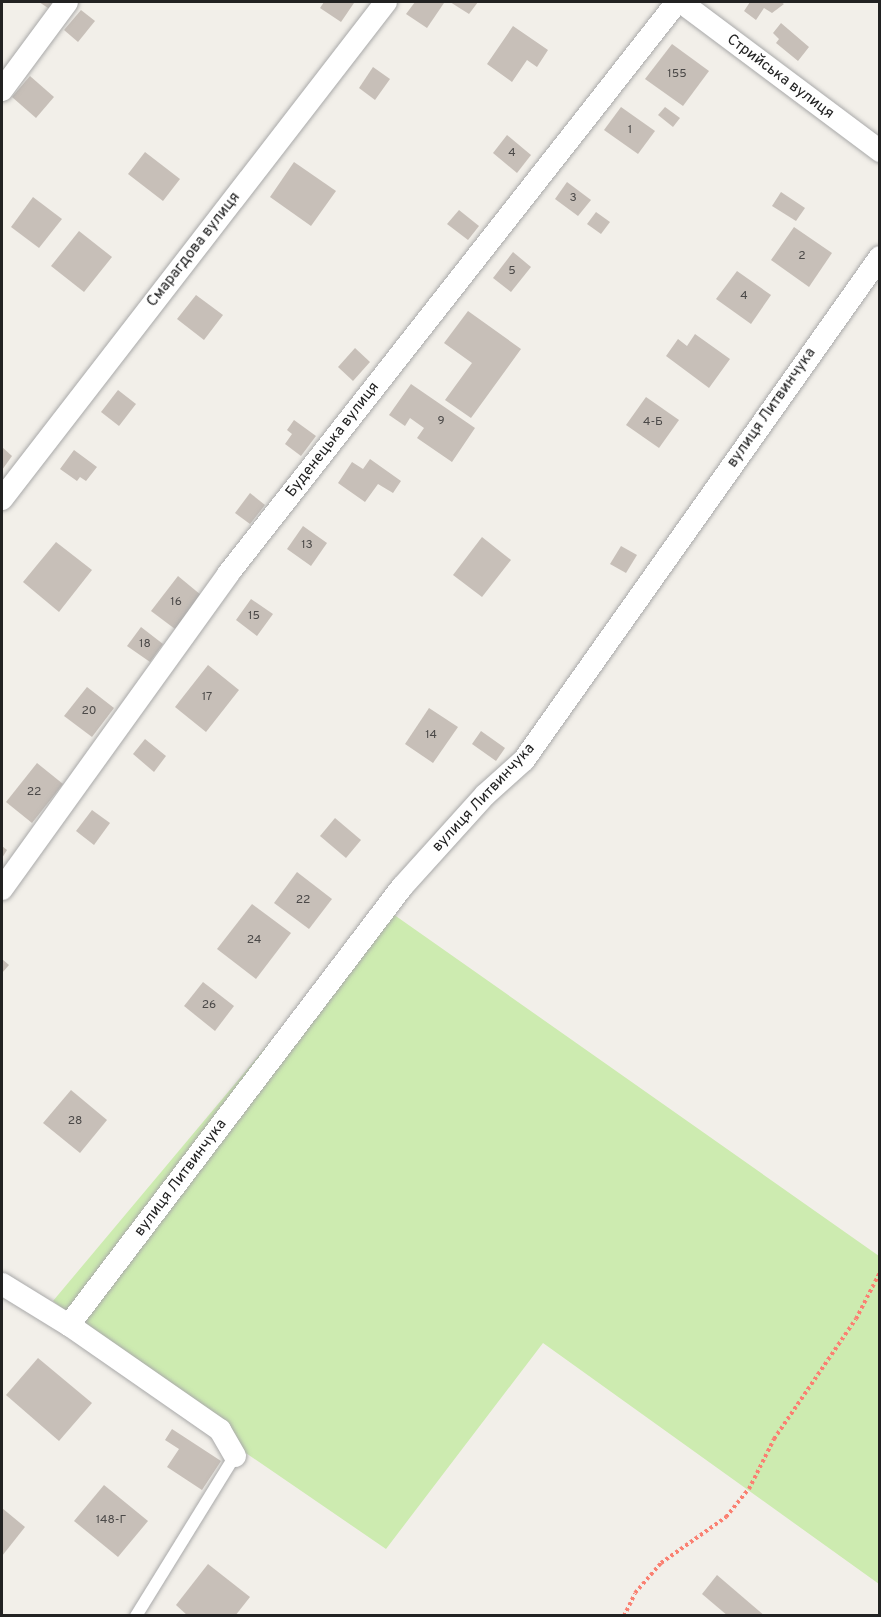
<!DOCTYPE html>
<html>
<head>
<meta charset="utf-8">
<style>
	body { margin:0 }
	#map { position:relative; width:881px; height:1617px; overflow:hidden; background:#f2efe9; font-family:Overpass,sans-serif }
	div>[style] { position:absolute }
	.grass>* { inset:0; background:#cdebb0 }
	.building>* { inset:0; background:#c7bfb8 }
	.path>* { height:4px; margin-top:-2px; transform-origin:0; background:repeating-linear-gradient(90deg,#fa8072 0 3px,transparent 0 6px) }
	.roads { filter:drop-shadow(0 0 2px #a9a9a9) drop-shadow(0 0 2px #a9a9a9) }
	.lane>* { height:12px; margin:-6px; padding:0 6px; transform-origin:6px; border-radius:6px; background:#fff }
	.street>* { height:22px; margin:-11px; padding:0 11px; transform-origin:11px; border-radius:11px; background:#fff }
	span { translate:-50% -50%; white-space:nowrap; text-align:center; line-height:1.15; -webkit-text-stroke:4.5px #fff; paint-order:stroke }
	.number-label { font-size:12px; color:#4b4948 }
	.number-label span { -webkit-text-stroke-width:0 }
	.street-label { font-size:15px; color:#222 }
	.frame { position:absolute; inset:0; border:3px solid #222; pointer-events:none }
</style>
</head>
<body>
<div id="map">
	<div class="grass">
		<i style="clip-path:polygon(383px 907px,879px 1256px,879px 1584px,543px 1343px,386px 1549px,224px 1438px,53px 1301px)"></i>
	</div>
	<div class="building">
		<i style="clip-path:polygon(39px 2px,56px 2px,51px 10px)"></i>
		<i style="clip-path:polygon(324px 2px,351px 2px,354px 3px,341px 22px,320px 8px)"></i>
		<i style="clip-path:polygon(415px 2px,441px 2px,444px 3px,427px 28px,406px 14px)"></i>
		<i style="clip-path:polygon(450px 2px,478px 2px,469px 14px)"></i>
		<i style="clip-path:polygon(750px 2px,781px 2px,784px 4px,772px 13px,764px 8px,756px 20px,744px 11px)"></i>
		<i style="clip-path:polygon(81px 10px,95px 21px,78px 42px,64px 30px)"></i>
		<i style="clip-path:polygon(781px 23px,809px 47px,798px 61px,776px 43px,779px 39px,773px 33px)"></i>
		<i style="clip-path:polygon(513px 26px,548px 50px,537px 67px,527px 60px,512px 82px,487px 64px)"></i>
		<i style="clip-path:polygon(672px 44px,709px 71px,683px 106px,645px 79px)"></i>
		<i style="clip-path:polygon(373px 67px,390px 79px,375px 100px,359px 88px)"></i>
		<i style="clip-path:polygon(30px 76px,54px 97px,36px 118px,12px 97px)"></i>
		<i style="clip-path:polygon(621px 107px,655px 131px,638px 154px,604px 130px)"></i>
		<i style="clip-path:polygon(665px 107px,680px 118px,673px 127px,658px 115px)"></i>
		<i style="clip-path:polygon(507px 135px,531px 155px,517px 173px,493px 153px)"></i>
		<i style="clip-path:polygon(145px 152px,180px 179px,163px 201px,128px 174px)"></i>
		<i style="clip-path:polygon(294px 162px,336px 191px,311px 226px,270px 197px)"></i>
		<i style="clip-path:polygon(567px 182px,591px 200px,578px 216px,555px 199px)"></i>
		<i style="clip-path:polygon(781px 192px,805px 208px,796px 221px,772px 206px)"></i>
		<i style="clip-path:polygon(33px 197px,62px 219px,39px 248px,11px 227px)"></i>
		<i style="clip-path:polygon(459px 210px,479px 226px,468px 240px,447px 224px)"></i>
		<i style="clip-path:polygon(596px 212px,610px 222px,601px 234px,587px 224px)"></i>
		<i style="clip-path:polygon(794px 227px,832px 253px,809px 287px,771px 260px)"></i>
		<i style="clip-path:polygon(79px 231px,112px 257px,84px 292px,51px 266px)"></i>
		<i style="clip-path:polygon(513px 252px,531px 267px,511px 292px,493px 278px)"></i>
		<i style="clip-path:polygon(737px 271px,771px 295px,751px 324px,716px 299px)"></i>
		<i style="clip-path:polygon(196px 295px,223px 315px,204px 340px,177px 319px)"></i>
		<i style="clip-path:polygon(468px 311px,521px 349px,471px 418px,445px 400px,472px 363px,444px 343px)"></i>
		<i style="clip-path:polygon(695px 334px,730px 359px,709px 388px,666px 356px,678px 339px,687px 346px)"></i>
		<i style="clip-path:polygon(355px 348px,370px 362px,353px 381px,338px 367px)"></i>
		<i style="clip-path:polygon(411px 384px,475px 428px,452px 462px,417px 438px,424px 428px,410px 418px,405px 426px,389px 415px)"></i>
		<i style="clip-path:polygon(118px 390px,136px 404px,119px 426px,101px 412px)"></i>
		<i style="clip-path:polygon(646px 397px,679px 420px,659px 448px,626px 425px)"></i>
		<i style="clip-path:polygon(294px 420px,316px 436px,301px 456px,285px 444px,292px 434px,287px 430px)"></i>
		<i style="clip-path:polygon(2px 447px,12px 456px,2px 470px)"></i>
		<i style="clip-path:polygon(74px 450px,97px 467px,86px 481px,80px 477px,77px 481px,60px 469px)"></i>
		<i style="clip-path:polygon(370px 459px,401px 481px,393px 493px,378px 484px,365px 502px,338px 483px,352px 462px,363px 469px)"></i>
		<i style="clip-path:polygon(250px 493px,265px 505px,250px 524px,235px 513px)"></i>
		<i style="clip-path:polygon(303px 526px,327px 543px,311px 566px,287px 549px)"></i>
		<i style="clip-path:polygon(482px 537px,511px 560px,482px 597px,453px 575px)"></i>
		<i style="clip-path:polygon(56px 542px,92px 570px,59px 612px,23px 582px)"></i>
		<i style="clip-path:polygon(621px 546px,637px 555px,626px 573px,610px 564px)"></i>
		<i style="clip-path:polygon(178px 576px,201px 595px,175px 629px,151px 611px)"></i>
		<i style="clip-path:polygon(251px 599px,273px 614px,257px 636px,236px 620px)"></i>
		<i style="clip-path:polygon(141px 627px,163px 644px,150px 662px,127px 646px)"></i>
		<i style="clip-path:polygon(208px 665px,239px 690px,206px 732px,175px 707px)"></i>
		<i style="clip-path:polygon(87px 687px,114px 708px,92px 737px,64px 716px)"></i>
		<i style="clip-path:polygon(429px 708px,458px 727px,433px 763px,405px 744px)"></i>
		<i style="clip-path:polygon(481px 731px,505px 748px,496px 761px,472px 744px)"></i>
		<i style="clip-path:polygon(145px 739px,166px 756px,154px 772px,133px 754px)"></i>
		<i style="clip-path:polygon(37px 763px,63px 784px,32px 823px,6px 802px)"></i>
		<i style="clip-path:polygon(92px 810px,110px 823px,94px 845px,76px 831px)"></i>
		<i style="clip-path:polygon(335px 818px,361px 840px,346px 858px,320px 836px)"></i>
		<i style="clip-path:polygon(2px 846px,7px 850px,2px 858px)"></i>
		<i style="clip-path:polygon(297px 872px,332px 899px,309px 929px,274px 903px)"></i>
		<i style="clip-path:polygon(252px 904px,291px 933px,256px 979px,217px 949px)"></i>
		<i style="clip-path:polygon(2px 959px,9px 965px,2px 973px)"></i>
		<i style="clip-path:polygon(203px 982px,234px 1006px,215px 1031px,184px 1006px)"></i>
		<i style="clip-path:polygon(71px 1090px,107px 1120px,80px 1153px,43px 1123px)"></i>
		<i style="clip-path:polygon(38px 1358px,92px 1403px,59px 1441px,6px 1395px)"></i>
		<i style="clip-path:polygon(172px 1429px,221px 1461px,202px 1490px,167px 1467px,179px 1449px,165px 1440px)"></i>
		<i style="clip-path:polygon(104px 1485px,148px 1521px,118px 1557px,74px 1521px)"></i>
		<i style="clip-path:polygon(2px 1508px,25px 1527px,2px 1556px)"></i>
		<i style="clip-path:polygon(208px 1564px,250px 1597px,235px 1616px,188px 1616px,176px 1605px)"></i>
		<i style="clip-path:polygon(717px 1575px,765px 1616px,728px 1616px,702px 1594px)"></i>
	</div>
	<div class="path">
		<i style="left:624px;top:1616px;width:25px;rotate:-64deg"></i>
		<i style="left:635px;top:1593px;width:40px;rotate:-49deg"></i>
		<i style="left:661px;top:1563px;width:80px;rotate:-35.3deg"></i>
		<i style="left:726px;top:1517px;width:36px;rotate:-51deg"></i>
		<i style="left:749px;top:1489px;width:56px;rotate:-63.4deg"></i>
		<i style="left:774px;top:1439px;width:145px;rotate:-55.7deg"></i>
		<i style="left:856px;top:1319px;width:53px;rotate:-62.9deg"></i>
	</div>
	<div class="roads">
		<div class="lane">
			<i style="left:136px;top:1616px;width:188px;rotate:-58.3deg"></i>
		</div>
		<div class="street">
			<i style="left:681px;top:2px;width:249px;rotate:36.8deg"></i>
			<i style="left:2px;top:90px;width:109px;rotate:-53.5deg"></i>
			<i style="left:2px;top:499px;width:628px;rotate:-52.31deg"></i>
			<i style="left:2px;top:889px;width:388px;rotate:-54.3deg"></i>
			<i style="left:228px;top:574px;width:727px;rotate:-51.87deg"></i>
			<i style="left:2px;top:1284px;width:79px;rotate:31.5deg"></i>
			<i style="left:69px;top:1325px;width:184px;rotate:34.8deg"></i>
			<i style="left:220px;top:1430px;width:30px;rotate:60deg"></i>
			<i style="left:69px;top:1325px;width:550px;rotate:-52.76deg"></i>
			<i style="left:402px;top:887px;width:124px;rotate:-47.9deg"></i>
			<i style="left:485px;top:795px;width:52px;rotate:-41.9deg"></i>
			<i style="left:524px;top:760px;width:616px;rotate:-54.71deg"></i>
		</div>
	</div>
	<div class="number-label">
		<span style="left:677px;top:75px">155</span>
		<span style="left:630px;top:131px">1</span>
		<span style="left:512px;top:154px">4</span>
		<span style="left:573px;top:199px">3</span>
		<span style="left:802px;top:257px">2</span>
		<span style="left:512px;top:272px">5</span>
		<span style="left:744px;top:297px">4</span>
		<span style="left:441px;top:422px">9</span>
		<span style="left:653px;top:423px">4-Б</span>
		<span style="left:307px;top:546px">13</span>
		<span style="left:176px;top:603px">16</span>
		<span style="left:254px;top:617px">15</span>
		<span style="left:145px;top:645px">18</span>
		<span style="left:207px;top:698px">17</span>
		<span style="left:89px;top:712px">20</span>
		<span style="left:431px;top:736px">14</span>
		<span style="left:34px;top:793px">22</span>
		<span style="left:303px;top:901px">22</span>
		<span style="left:254px;top:941px">24</span>
		<span style="left:209px;top:1006px">26</span>
		<span style="left:75px;top:1122px">28</span>
		<span style="left:111px;top:1521px">148-Г</span>
	</div>
	<div class="street-label">
		<span style="left:780px;top:77px;rotate:37deg">Стрийська вулиця</span>
		<span style="left:194px;top:250px;rotate:-52deg">Смарагдова вулиця</span>
		<span style="left:772px;top:408px;rotate:-55deg">вулиця Литвинчука</span>
		<span style="left:333px;top:440px;rotate:-52deg">Буденецька вулиця</span>
		<span style="left:484px;top:798px;rotate:-47deg">вулиця Литвинчука</span>
		<span style="left:181px;top:1178px;rotate:-53deg">вулиця Литвинчука</span>
	</div>
	<div class="frame"></div>
</div>
</body>
</html>
